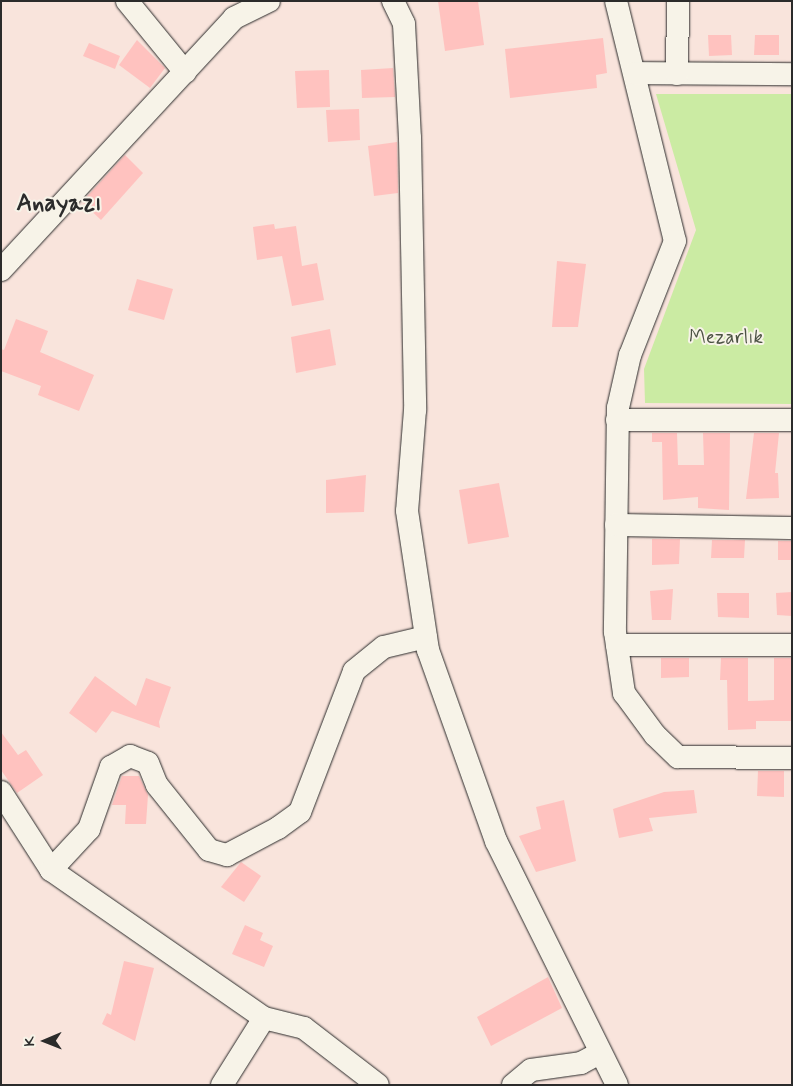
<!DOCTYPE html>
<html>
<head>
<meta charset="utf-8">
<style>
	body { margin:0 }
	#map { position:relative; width:793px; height:1086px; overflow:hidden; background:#f9e4dc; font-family:Mynerve,sans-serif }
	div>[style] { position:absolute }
	.green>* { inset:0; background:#cbeba3 }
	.building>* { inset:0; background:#ffc2bf }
	.roads { filter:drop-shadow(0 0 1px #2b2b2b) drop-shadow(0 0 1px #2b2b2b) }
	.minor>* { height:22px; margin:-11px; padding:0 11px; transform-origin:11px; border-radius:11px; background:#f7f3e8 }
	span { translate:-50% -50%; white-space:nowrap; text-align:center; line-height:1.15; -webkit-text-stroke:4px #f7f3e8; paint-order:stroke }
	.park-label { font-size:19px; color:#4b5143 }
	.district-label { font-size:24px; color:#2b2b2b; font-weight:700 }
	.frame { position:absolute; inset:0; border:2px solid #2b2b2b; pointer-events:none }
	.north { position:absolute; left:20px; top:1016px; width:50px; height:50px; -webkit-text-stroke:4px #f7f3e8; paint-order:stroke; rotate:269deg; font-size:14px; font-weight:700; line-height:20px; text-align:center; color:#2b2b2b }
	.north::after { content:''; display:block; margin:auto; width:18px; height:22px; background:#2b2b2b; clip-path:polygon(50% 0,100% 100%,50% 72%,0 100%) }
</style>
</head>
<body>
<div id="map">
	<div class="green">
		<i style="clip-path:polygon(656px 94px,792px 94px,792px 404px,645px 403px,644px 369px,696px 230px)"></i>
	</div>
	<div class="building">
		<i style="clip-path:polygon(438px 1px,478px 1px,484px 45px,445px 51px)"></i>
		<i style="clip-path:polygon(708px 35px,731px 35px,732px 55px,709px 56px)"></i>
		<i style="clip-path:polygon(755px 35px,779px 35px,779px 55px,754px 55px)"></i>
		<i style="clip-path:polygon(603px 38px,607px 73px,596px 75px,597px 88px,510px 98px,505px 49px)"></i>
		<i style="clip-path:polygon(137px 40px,165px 68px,150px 88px,119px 65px)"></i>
		<i style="clip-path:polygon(89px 43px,120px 56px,115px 69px,83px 56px)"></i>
		<i style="clip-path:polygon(393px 68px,395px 97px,362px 98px,361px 70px)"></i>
		<i style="clip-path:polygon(329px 70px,330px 107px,297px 108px,295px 71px)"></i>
		<i style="clip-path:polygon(359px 109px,360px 140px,328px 142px,326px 110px)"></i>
		<i style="clip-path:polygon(397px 142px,398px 193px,374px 196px,368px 146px)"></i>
		<i style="clip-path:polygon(125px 155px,143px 173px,101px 220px,82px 202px)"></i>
		<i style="clip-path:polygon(274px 224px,275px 229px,296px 226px,302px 266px,317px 263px,324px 300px,292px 306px,282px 256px,257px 260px,253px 227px)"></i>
		<i style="clip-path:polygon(557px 261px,586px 264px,578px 327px,552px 327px)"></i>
		<i style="clip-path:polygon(137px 279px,173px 289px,164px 320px,128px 310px)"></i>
		<i style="clip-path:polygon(16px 319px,48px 331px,40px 352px,94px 375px,79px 411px,38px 395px,41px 386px,1px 371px,1px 349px,4px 350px)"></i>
		<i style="clip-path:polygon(330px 329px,336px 365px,296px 373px,291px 337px)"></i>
		<i style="clip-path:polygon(652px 433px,677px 433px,678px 465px,704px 465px,703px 433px,730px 433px,729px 510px,698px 508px,698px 497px,663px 500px,662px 442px,652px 442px)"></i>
		<i style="clip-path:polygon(754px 433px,779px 433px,775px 473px,778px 473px,779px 498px,746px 499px)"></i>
		<i style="clip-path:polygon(366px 475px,364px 512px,326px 513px,326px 480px)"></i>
		<i style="clip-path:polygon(499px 483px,509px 537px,468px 544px,459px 490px)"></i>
		<i style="clip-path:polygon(652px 539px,680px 539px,679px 564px,652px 565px)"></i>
		<i style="clip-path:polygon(712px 540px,745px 540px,744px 558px,711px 558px)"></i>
		<i style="clip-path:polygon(778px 541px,792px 541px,792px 560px,778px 560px)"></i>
		<i style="clip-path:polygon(673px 589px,671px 620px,652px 620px,650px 591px)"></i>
		<i style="clip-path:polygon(792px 592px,792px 616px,777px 615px,776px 593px)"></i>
		<i style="clip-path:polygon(717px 593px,749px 593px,749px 618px,718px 617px)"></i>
		<i style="clip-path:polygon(661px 658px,689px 658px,689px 677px,661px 678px)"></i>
		<i style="clip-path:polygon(721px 658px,748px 658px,748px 701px,774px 700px,774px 658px,792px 658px,792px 721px,756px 721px,756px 729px,728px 730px,727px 680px,720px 680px)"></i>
		<i style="clip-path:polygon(95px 676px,136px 706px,146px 678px,171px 687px,159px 722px,160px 728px,112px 711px,96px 733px,69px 713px)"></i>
		<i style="clip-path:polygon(1px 732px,18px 755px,26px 750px,43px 775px,17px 793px,1px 770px)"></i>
		<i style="clip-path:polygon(758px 771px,784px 771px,784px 797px,757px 796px)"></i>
		<i style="clip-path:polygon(122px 776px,139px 776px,148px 795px,146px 824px,125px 824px,126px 805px,112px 805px)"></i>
		<i style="clip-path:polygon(694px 790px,697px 813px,649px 818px,653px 831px,619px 838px,613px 809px,664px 792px)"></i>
		<i style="clip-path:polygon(564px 800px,576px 861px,536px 872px,519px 836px,541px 829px,536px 807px)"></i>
		<i style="clip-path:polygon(241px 862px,261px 876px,244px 902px,221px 887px)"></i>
		<i style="clip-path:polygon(245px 925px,263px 933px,260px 940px,273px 946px,264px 967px,232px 954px)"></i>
		<i style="clip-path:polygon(124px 961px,154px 968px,135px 1041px,102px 1024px,107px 1013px,111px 1015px)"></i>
		<i style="clip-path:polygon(548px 977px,562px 1008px,491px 1046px,477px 1017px)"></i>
	</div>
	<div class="roads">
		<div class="minor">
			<i style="left:127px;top:1px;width:92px;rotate:50.8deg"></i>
			<i style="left:393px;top:1px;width:25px;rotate:64deg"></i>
			<i style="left:404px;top:24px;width:114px;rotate:87deg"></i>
			<i style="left:410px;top:138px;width:272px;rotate:88.9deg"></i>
			<i style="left:415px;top:410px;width:101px;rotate:94.5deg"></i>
			<i style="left:407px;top:511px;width:141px;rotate:81.4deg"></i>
			<i style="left:428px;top:650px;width:203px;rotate:70.4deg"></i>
			<i style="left:496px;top:841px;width:272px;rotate:63.6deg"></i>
			<i style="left:616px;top:1px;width:247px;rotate:76.2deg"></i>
			<i style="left:675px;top:241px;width:123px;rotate:111.5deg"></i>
			<i style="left:630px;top:355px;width:54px;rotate:102.8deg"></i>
			<i style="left:618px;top:408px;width:224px;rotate:90.8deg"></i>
			<i style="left:615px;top:632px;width:62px;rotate:81.6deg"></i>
			<i style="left:624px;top:693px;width:52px;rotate:53.6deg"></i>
			<i style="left:655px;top:735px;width:32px;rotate:44deg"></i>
			<i style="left:678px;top:757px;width:114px;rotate:0.5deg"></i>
			<i style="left:635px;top:73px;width:157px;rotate:0.4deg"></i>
			<i style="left:677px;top:74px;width:73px;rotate:-89.2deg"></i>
			<i style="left:1px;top:270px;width:343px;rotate:-47.2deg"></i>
			<i style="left:234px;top:18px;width:39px;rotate:-26deg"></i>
			<i style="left:617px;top:420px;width:175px"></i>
			<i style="left:616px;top:525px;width:176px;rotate:1deg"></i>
			<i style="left:617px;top:645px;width:175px"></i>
			<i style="left:1px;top:792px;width:93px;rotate:57.3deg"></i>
			<i style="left:51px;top:870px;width:259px;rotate:34.8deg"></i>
			<i style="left:264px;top:1018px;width:41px;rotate:14deg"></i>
			<i style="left:304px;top:1028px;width:93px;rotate:37.6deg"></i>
			<i style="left:51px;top:870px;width:56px;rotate:-47.2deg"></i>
			<i style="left:89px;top:829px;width:66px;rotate:-70.5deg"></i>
			<i style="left:111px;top:767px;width:22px;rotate:-30deg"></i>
			<i style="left:130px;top:756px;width:19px;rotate:21deg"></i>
			<i style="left:148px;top:763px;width:24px;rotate:68deg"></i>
			<i style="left:157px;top:785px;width:83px;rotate:51.3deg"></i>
			<i style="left:209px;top:850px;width:19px;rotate:16deg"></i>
			<i style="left:227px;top:855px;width:58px;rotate:-27.9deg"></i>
			<i style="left:278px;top:828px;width:27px;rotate:-36deg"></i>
			<i style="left:300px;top:812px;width:151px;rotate:-69deg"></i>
			<i style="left:354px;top:671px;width:38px;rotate:-39deg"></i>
			<i style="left:384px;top:647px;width:43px;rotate:-13.4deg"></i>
			<i style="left:222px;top:1085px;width:79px;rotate:-57.9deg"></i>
			<i style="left:513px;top:1085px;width:23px;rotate:-40deg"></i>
			<i style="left:531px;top:1070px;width:50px;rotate:-8deg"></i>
			<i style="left:581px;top:1063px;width:21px;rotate:-28deg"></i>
		</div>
	</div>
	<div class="park-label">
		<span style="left:726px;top:338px">Mezarlık</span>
	</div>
	<div class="district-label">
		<span style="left:59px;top:204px">Anayazı</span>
	</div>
	<div class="frame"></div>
	<div class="north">K</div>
</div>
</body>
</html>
